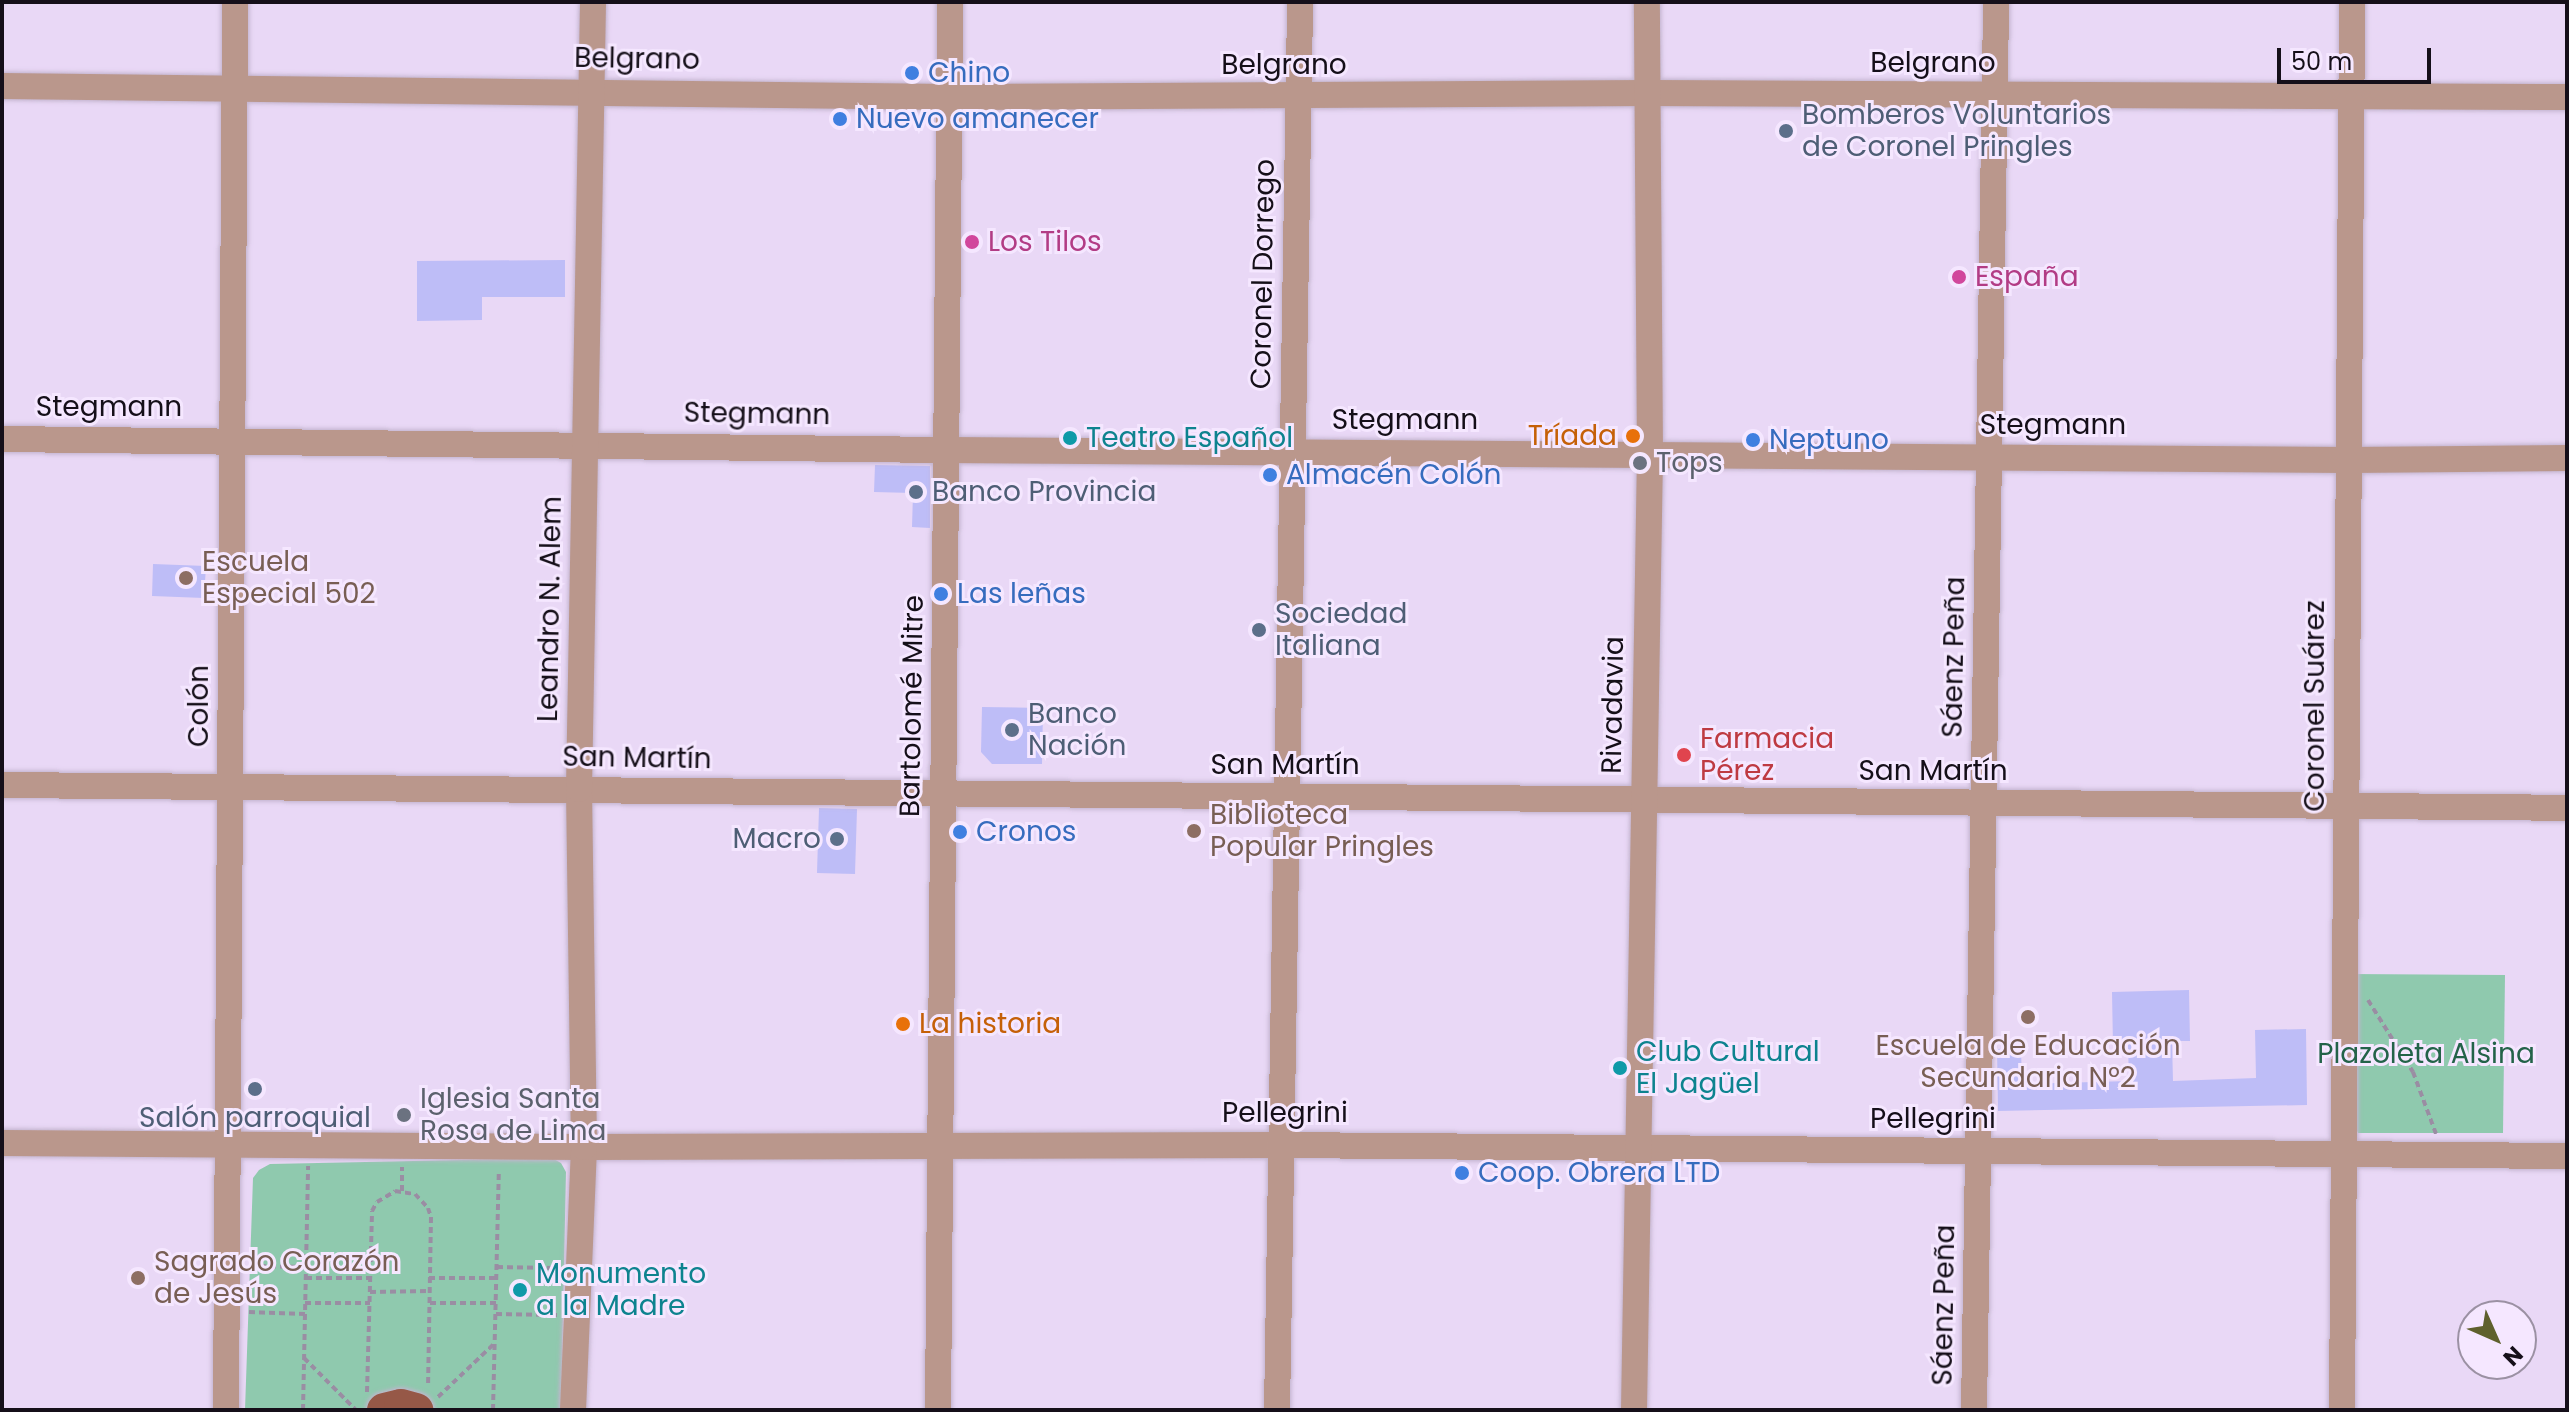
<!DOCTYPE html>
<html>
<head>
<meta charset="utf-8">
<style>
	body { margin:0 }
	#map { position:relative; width:2569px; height:1412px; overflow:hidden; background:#e9d8f6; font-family:Poppins,sans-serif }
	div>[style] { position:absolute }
	.green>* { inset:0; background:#8fc9ae }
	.building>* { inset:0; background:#bebdf7 }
	.path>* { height:4px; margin-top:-2px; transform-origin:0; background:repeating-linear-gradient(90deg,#9a8da3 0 6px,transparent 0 10px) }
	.roads { filter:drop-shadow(0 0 2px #c3b4ce) drop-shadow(0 0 2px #c3b4ce) }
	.minor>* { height:26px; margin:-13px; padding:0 13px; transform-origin:13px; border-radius:13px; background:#ba978c }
	.major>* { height:34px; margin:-17px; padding:0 17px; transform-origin:17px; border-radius:17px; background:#965847 }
	.dots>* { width:22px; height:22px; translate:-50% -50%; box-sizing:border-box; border:4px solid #f5e7ff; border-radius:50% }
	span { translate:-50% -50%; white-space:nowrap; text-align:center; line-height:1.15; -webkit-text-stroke:6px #f5e7ff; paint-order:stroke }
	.street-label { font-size:28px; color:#150f19 }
	.shop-label { font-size:28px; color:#366cbe }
	.left { translate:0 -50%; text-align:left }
	.service-label { font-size:28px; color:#4e5e75 }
	.right { translate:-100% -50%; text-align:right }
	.hotel-label { font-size:28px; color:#b23c85 }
	.food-label { font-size:28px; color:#c56008 }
	.culture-label { font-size:28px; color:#0d838f }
	.worship-label { font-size:28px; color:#5b616d }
	.education-label { font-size:28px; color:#785e54 }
	.health-label { font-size:28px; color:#be3a42 }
	.park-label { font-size:28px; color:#236349 }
	.frame { position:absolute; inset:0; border:4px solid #150f19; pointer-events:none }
	.north { position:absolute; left:2457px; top:1300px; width:80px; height:80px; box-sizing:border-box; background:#f5e7ff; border:2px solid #9b91a3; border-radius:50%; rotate:135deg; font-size:22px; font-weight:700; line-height:32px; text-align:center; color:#150f19 }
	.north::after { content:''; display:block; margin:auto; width:28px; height:36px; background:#5f602d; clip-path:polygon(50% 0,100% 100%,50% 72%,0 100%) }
	.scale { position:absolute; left:2277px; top:48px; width:154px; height:36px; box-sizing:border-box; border:4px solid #150f19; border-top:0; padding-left:10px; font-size:24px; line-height:28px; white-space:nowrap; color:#150f19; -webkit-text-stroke:6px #f5e7ff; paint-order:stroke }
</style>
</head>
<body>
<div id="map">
	<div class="green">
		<i style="clip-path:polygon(2348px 974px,2505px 975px,2503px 1133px,2358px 1133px,2347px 1112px)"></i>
		<i style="clip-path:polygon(552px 1158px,561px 1163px,566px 1172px,561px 1410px,432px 1410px,376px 1404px,367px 1410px,245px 1410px,253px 1178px,259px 1170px,270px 1164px)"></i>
	</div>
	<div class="building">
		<i style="clip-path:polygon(565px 260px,565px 297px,482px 297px,482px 320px,417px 321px,417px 261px)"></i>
		<i style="clip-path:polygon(875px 465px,930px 466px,930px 528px,912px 527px,913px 493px,874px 492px)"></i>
		<i style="clip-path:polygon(153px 564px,206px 566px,204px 598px,152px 596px)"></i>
		<i style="clip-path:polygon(982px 707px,1043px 708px,1042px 764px,992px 764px,981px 752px)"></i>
		<i style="clip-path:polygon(819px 808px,857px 809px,855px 874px,817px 873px)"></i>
		<i style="clip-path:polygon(2189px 990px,2190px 1041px,2172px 1041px,2173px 1081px,2256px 1078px,2255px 1030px,2306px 1029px,2307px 1105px,1998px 1111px,1997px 1049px,2021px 1048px,2022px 1084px,2129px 1081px,2128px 1045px,2113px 1046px,2112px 992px)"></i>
	</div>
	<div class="path">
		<i style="left:2368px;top:1000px;width:85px;rotate:58deg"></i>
		<i style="left:2413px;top:1072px;width:66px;rotate:69.6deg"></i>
		<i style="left:402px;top:1191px;width:24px;rotate:-90deg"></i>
		<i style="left:250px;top:1266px;width:56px;rotate:1deg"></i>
		<i style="left:497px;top:1267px;width:61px;rotate:0.9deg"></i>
		<i style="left:306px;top:1278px;width:64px"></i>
		<i style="left:429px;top:1278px;width:67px"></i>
		<i style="left:370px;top:1292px;width:59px;rotate:-1deg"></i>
		<i style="left:305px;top:1303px;width:65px"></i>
		<i style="left:430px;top:1303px;width:66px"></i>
		<i style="left:249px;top:1312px;width:56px;rotate:2deg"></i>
		<i style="left:496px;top:1314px;width:61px;rotate:0.9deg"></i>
		<i style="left:304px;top:1358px;width:74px;rotate:45deg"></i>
		<i style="left:367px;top:1392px;width:181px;rotate:-88.4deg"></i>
		<i style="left:372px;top:1211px;width:10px;rotate:-61deg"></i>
		<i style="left:377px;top:1202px;width:21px;rotate:-31deg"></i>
		<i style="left:395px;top:1191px;width:20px;rotate:9deg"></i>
		<i style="left:415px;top:1194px;width:19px;rotate:47deg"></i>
		<i style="left:428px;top:1208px;width:9px;rotate:72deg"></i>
		<i style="left:431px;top:1217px;width:170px;rotate:91deg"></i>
		<i style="left:438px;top:1397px;width:79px;rotate:-43.5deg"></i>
		<i style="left:303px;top:1410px;width:244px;rotate:-88.8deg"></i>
		<i style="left:493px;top:1410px;width:240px;rotate:-88.6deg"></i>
	</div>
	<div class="roads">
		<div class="minor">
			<i style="left:2px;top:86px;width:947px;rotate:0.67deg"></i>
			<i style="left:949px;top:97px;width:699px;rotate:-0.33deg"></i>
			<i style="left:1648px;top:93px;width:919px;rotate:0.25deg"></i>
			<i style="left:2px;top:439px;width:944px;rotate:0.67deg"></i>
			<i style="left:946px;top:450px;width:1403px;rotate:0.41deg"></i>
			<i style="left:2349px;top:460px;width:218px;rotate:-0.5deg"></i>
			<i style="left:2px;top:785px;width:2565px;rotate:0.51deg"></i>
			<i style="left:2px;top:1143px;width:582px;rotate:0.39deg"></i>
			<i style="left:584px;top:1147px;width:696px;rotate:-0.16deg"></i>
			<i style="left:1280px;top:1145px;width:1287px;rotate:0.49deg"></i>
			<i style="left:226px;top:1410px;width:1408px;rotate:-89.63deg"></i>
			<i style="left:573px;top:1410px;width:263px;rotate:-87.6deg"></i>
			<i style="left:584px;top:1147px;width:358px;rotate:-90.8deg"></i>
			<i style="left:579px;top:789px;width:787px;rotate:-88.98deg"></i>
			<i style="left:938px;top:1410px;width:1408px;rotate:-89.51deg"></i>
			<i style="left:1277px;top:1410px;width:1408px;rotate:-89.06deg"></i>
			<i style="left:1634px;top:1410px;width:956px;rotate:-89.04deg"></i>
			<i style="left:1650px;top:454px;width:452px;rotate:-90.4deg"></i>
			<i style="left:1974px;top:1410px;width:1408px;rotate:-89.1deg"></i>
			<i style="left:2342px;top:1410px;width:1408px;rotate:-89.59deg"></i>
		</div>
		<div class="major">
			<i style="left:384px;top:1410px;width:17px;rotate:-13deg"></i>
			<i style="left:401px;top:1406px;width:16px;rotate:15deg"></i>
		</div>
	</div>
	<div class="dots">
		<i style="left:912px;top:73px;background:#3f7fe0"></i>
		<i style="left:840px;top:119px;background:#3f7fe0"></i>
		<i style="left:1786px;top:131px;background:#5c6f8a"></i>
		<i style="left:972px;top:242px;background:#d1479c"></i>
		<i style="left:1959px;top:277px;background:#d1479c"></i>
		<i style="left:1633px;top:436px;background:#e8710a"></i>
		<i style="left:1070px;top:438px;background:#0f9aa8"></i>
		<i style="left:1753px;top:440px;background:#3f7fe0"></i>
		<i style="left:1640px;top:463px;background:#6b7280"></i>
		<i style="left:1270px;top:475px;background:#3f7fe0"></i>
		<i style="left:916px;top:492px;background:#5c6f8a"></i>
		<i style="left:186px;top:578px;background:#8d6e63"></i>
		<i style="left:941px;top:594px;background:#3f7fe0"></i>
		<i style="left:1259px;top:630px;background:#5c6f8a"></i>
		<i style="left:1012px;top:730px;background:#5c6f8a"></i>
		<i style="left:1684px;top:755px;background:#e0444e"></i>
		<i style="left:1194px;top:831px;background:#8d6e63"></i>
		<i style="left:960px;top:832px;background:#3f7fe0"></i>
		<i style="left:837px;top:839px;background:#5c6f8a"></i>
		<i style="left:2028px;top:1017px;background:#8d6e63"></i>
		<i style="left:903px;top:1024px;background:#e8710a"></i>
		<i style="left:1620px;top:1068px;background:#0f9aa8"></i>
		<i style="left:255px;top:1089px;background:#5c6f8a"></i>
		<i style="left:404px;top:1115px;background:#6b7280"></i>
		<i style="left:1462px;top:1173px;background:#3f7fe0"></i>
		<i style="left:138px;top:1278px;background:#8d6e63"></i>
		<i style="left:520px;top:1290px;background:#0f9aa8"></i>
	</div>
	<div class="street-label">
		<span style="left:637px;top:59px;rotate:1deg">Belgrano</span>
		<span style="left:1933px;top:63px">Belgrano</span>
		<span style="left:1284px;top:65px">Belgrano</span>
		<span style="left:1263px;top:274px;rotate:-89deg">Coronel Dorrego</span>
		<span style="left:109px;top:407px">Stegmann</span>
		<span style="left:757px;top:414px;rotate:1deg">Stegmann</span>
		<span style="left:1405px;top:420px">Stegmann</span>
		<span style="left:2053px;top:425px">Stegmann</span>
		<span style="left:550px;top:609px;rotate:-89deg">Leandro N. Alem</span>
		<span style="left:1954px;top:657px;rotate:-89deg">Sáenz Peña</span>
		<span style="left:1613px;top:705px;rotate:-89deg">Rivadavia</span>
		<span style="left:199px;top:706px;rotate:-90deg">Colón</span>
		<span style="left:912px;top:706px;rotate:-89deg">Bartolomé Mitre</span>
		<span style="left:2315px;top:706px;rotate:-90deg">Coronel Suárez</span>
		<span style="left:637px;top:758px;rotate:1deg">San Martín</span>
		<span style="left:1285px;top:765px">San Martín</span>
		<span style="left:1933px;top:771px">San Martín</span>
		<span style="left:1285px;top:1113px">Pellegrini</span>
		<span style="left:1933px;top:1119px">Pellegrini</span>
		<span style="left:1944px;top:1305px;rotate:-89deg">Sáenz Peña</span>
	</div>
	<div class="shop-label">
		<span class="left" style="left:928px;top:73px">Chino</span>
		<span class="left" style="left:856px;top:119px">Nuevo amanecer</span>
		<span class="left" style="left:1769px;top:440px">Neptuno</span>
		<span class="left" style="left:1286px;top:475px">Almacén Colón</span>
		<span class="left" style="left:957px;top:594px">Las leñas</span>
		<span class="left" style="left:976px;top:832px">Cronos</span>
		<span class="left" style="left:1478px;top:1173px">Coop. Obrera LTD</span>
	</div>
	<div class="service-label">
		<span class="left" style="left:1802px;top:131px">Bomberos Voluntarios<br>de Coronel Pringles</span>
		<span class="left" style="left:932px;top:492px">Banco Provincia</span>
		<span class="left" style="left:1275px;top:630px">Sociedad<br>Italiana</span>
		<span class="left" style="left:1028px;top:730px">Banco<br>Nación</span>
		<span class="right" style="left:821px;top:839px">Macro</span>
		<span style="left:255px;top:1118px">Salón parroquial</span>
	</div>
	<div class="hotel-label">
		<span class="left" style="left:988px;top:242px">Los Tilos</span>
		<span class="left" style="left:1975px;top:277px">España</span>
	</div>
	<div class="food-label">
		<span class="right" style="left:1617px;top:436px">Tríada</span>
		<span class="left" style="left:919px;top:1024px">La historia</span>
	</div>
	<div class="culture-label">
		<span class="left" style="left:1086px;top:438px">Teatro Español</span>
		<span class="left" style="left:1636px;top:1068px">Club Cultural<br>El Jagüel</span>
		<span class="left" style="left:536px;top:1290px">Monumento<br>a la Madre</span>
	</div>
	<div class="worship-label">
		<span class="left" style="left:1656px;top:463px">Tops</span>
		<span class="left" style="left:420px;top:1115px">Iglesia Santa<br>Rosa de Lima</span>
	</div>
	<div class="education-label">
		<span class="left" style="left:202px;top:578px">Escuela<br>Especial 502</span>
		<span class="left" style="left:1210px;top:831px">Biblioteca<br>Popular Pringles</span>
		<span style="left:2028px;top:1062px">Escuela de Educación<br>Secundaria N°2</span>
		<span class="left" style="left:154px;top:1278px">Sagrado Corazón<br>de Jesús</span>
	</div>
	<div class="health-label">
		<span class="left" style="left:1700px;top:755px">Farmacia<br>Pérez</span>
	</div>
	<div class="park-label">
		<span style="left:2426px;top:1054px">Plazoleta Alsina</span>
	</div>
	<div class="frame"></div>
	<div class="north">N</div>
	<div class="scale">50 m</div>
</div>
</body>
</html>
